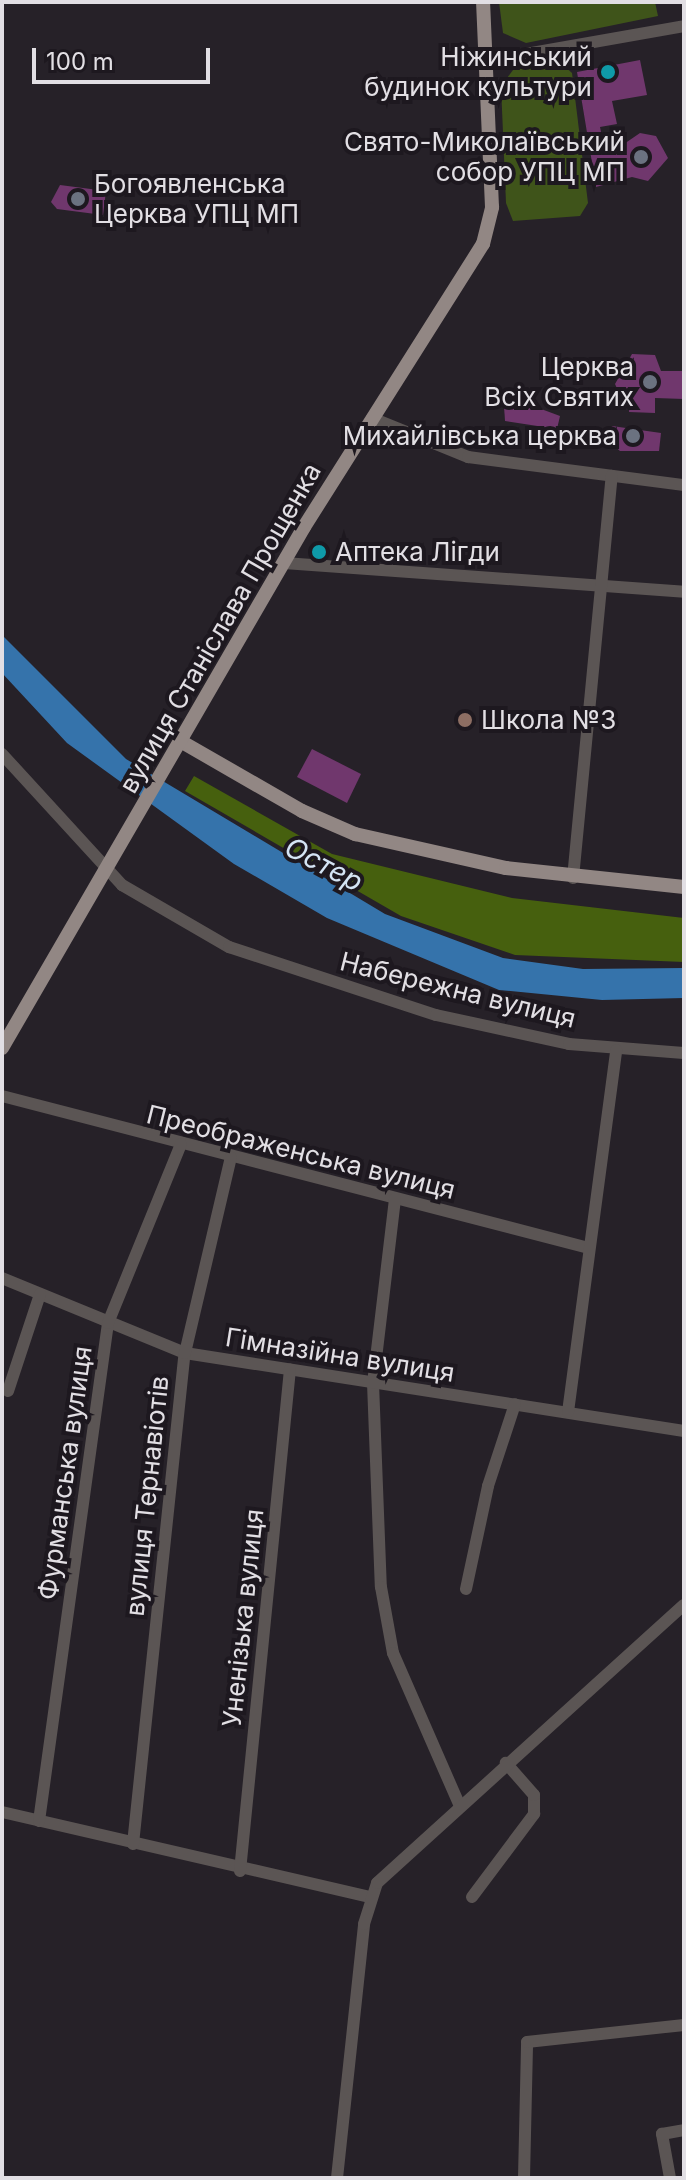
<!DOCTYPE html>
<html>
<head>
<meta charset="utf-8">
<style>
	body { margin:0 }
	#map { position:relative; width:686px; height:2180px; overflow:hidden; background:#262128; font-family:Inter,sans-serif }
	div>[style] { position:absolute }
	.green>* { inset:0; background:#3f541a }
	.forest>* { inset:0; background:#46600e }
	.water>* { inset:0; background:#3573ab }
	.building>* { inset:0; background:#70376d }
	.minor>* { height:12px; margin:-6px; padding:0 6px; transform-origin:6px; border-radius:6px; background:#5b5554 }
	.major>* { height:14px; margin:-7px; padding:0 7px; transform-origin:7px; border-radius:7px; background:#928784 }
	.dots>* { width:22px; height:22px; translate:-50% -50%; box-sizing:border-box; border:4px solid #1d181f; border-radius:50% }
	span { translate:-50% -50%; white-space:nowrap; text-align:center; line-height:1.15; -webkit-text-stroke:8px #1d181f; paint-order:stroke }
	.poi-label { font-size:26px; color:#e2dfe4 }
	.right { translate:-100% -50%; text-align:right }
	.left { translate:0 -50%; text-align:left }
	.street-label { font-size:26px; color:#e2dfe4 }
	.water-label { font-size:28px; color:#d4e4f4; font-style:italic }
	.frame { position:absolute; inset:0; border:4px solid #e2dfe4; pointer-events:none }
	.scale { position:absolute; left:32px; top:48px; width:178px; height:36px; box-sizing:border-box; border:4px solid #e2dfe4; border-top:0; padding-left:10px; font-size:24px; line-height:28px; white-space:nowrap; color:#e2dfe4; -webkit-text-stroke:6px #1d181f; paint-order:stroke }
</style>
</head>
<body>
<div id="map">
	<div class="green">
		<i style="clip-path:polygon(499px 2px,655px 2px,658px 16px,526px 43px,503px 33px)"></i>
		<i style="clip-path:polygon(561px 63px,572px 73px,588px 203px,580px 216px,513px 221px,506px 203px,501px 86px,513px 70px)"></i>
	</div>
	<div class="forest">
		<i style="clip-path:polygon(194px 776px,332px 854px,512px 898px,684px 918px,684px 962px,515px 955px,401px 916px,185px 791px)"></i>
	</div>
	<div class="water">
		<i style="clip-path:polygon(2px 635px,126px 759px,385px 914px,503px 958px,583px 969px,684px 968px,684px 998px,602px 1000px,499px 990px,327px 918px,234px 864px,67px 743px,2px 673px)"></i>
	</div>
	<div class="building">
		<i style="clip-path:polygon(640px 60px,647px 95px,612px 101px,617px 124px,600px 127px,604px 146px,621px 146px,640px 133px,656px 136px,668px 158px,648px 181px,632px 177px,596px 187px,577px 72px)"></i>
		<i style="clip-path:polygon(60px 185px,106px 191px,103px 215px,57px 209px,51px 202px)"></i>
		<i style="clip-path:polygon(632px 354px,655px 355px,661px 371px,684px 371px,684px 399px,655px 398px,655px 413px,629px 412px,630px 398px,620px 395px,615px 384px)"></i>
		<i style="clip-path:polygon(517px 400px,560px 416px,557px 429px,505px 421px,504px 406px)"></i>
		<i style="clip-path:polygon(612px 426px,661px 433px,659px 451px,620px 451px,606px 439px)"></i>
		<i style="clip-path:polygon(312px 749px,361px 774px,347px 803px,297px 777px)"></i>
	</div>
	<div class="minor">
		<i style="left:486px;top:61px;width:201px;rotate:-10deg"></i>
		<i style="left:372px;top:418px;width:104px;rotate:22.1deg"></i>
		<i style="left:468px;top:457px;width:218px;rotate:7.4deg"></i>
		<i style="left:284px;top:563px;width:401px;rotate:4.1deg"></i>
		<i style="left:2px;top:754px;width:178px;rotate:47.5deg"></i>
		<i style="left:122px;top:885px;width:124px;rotate:30.1deg"></i>
		<i style="left:229px;top:947px;width:218px;rotate:18.2deg"></i>
		<i style="left:436px;top:1015px;width:136px;rotate:12.3deg"></i>
		<i style="left:569px;top:1044px;width:115px;rotate:4.5deg"></i>
		<i style="left:573px;top:878px;width:404px;rotate:-84.5deg"></i>
		<i style="left:2px;top:1096px;width:606px;rotate:14.52deg"></i>
		<i style="left:395px;top:1199px;width:185px;rotate:96.8deg"></i>
		<i style="left:373px;top:1383px;width:204px;rotate:87.8deg"></i>
		<i style="left:381px;top:1587px;width:67px;rotate:79.7deg"></i>
		<i style="left:393px;top:1653px;width:165px;rotate:66.4deg"></i>
		<i style="left:2px;top:1278px;width:198px;rotate:22.3deg"></i>
		<i style="left:185px;top:1353px;width:505px;rotate:8.88deg"></i>
		<i style="left:8px;top:1391px;width:102px;rotate:-71.7deg"></i>
		<i style="left:568px;top:1412px;width:365px;rotate:-82.4deg"></i>
		<i style="left:466px;top:1589px;width:105px;rotate:-77.9deg"></i>
		<i style="left:488px;top:1486px;width:86px;rotate:-71.8deg"></i>
		<i style="left:2px;top:1812px;width:378px;rotate:13deg"></i>
		<i style="left:39px;top:1821px;width:503px;rotate:-82.11deg"></i>
		<i style="left:108px;top:1323px;width:193px;rotate:-67.8deg"></i>
		<i style="left:133px;top:1844px;width:494px;rotate:-84deg"></i>
		<i style="left:185px;top:1353px;width:201px;rotate:-76.8deg"></i>
		<i style="left:240px;top:1871px;width:504px;rotate:-84.31deg"></i>
		<i style="left:472px;top:1897px;width:104px;rotate:-53.2deg"></i>
		<i style="left:534px;top:1814px;width:19px;rotate:-90deg"></i>
		<i style="left:534px;top:1795px;width:43px;rotate:-131.2deg"></i>
		<i style="left:337px;top:2178px;width:255px;rotate:-83.9deg"></i>
		<i style="left:364px;top:1924px;width:43px;rotate:-72.4deg"></i>
		<i style="left:377px;top:1883px;width:414px;rotate:-42.2deg"></i>
		<i style="left:524px;top:2178px;width:136px;rotate:-88.7deg"></i>
		<i style="left:527px;top:2042px;width:158px;rotate:-6.2deg"></i>
		<i style="left:670px;top:2178px;width:45px;rotate:-100.3deg"></i>
		<i style="left:662px;top:2134px;width:22px;rotate:-10deg"></i>
	</div>
	<div class="major">
		<i style="left:182px;top:742px;width:138px;rotate:29.9deg"></i>
		<i style="left:302px;top:811px;width:58px;rotate:23.5deg"></i>
		<i style="left:355px;top:834px;width:155px;rotate:12.7deg"></i>
		<i style="left:506px;top:868px;width:179px;rotate:6.1deg"></i>
		<i style="left:2px;top:1048px;width:602px;rotate:-59.9deg"></i>
		<i style="left:304px;top:527px;width:335px;rotate:-57.7deg"></i>
		<i style="left:483px;top:244px;width:38px;rotate:-76deg"></i>
		<i style="left:492px;top:207px;width:205px;rotate:-92.5deg"></i>
	</div>
	<div class="dots">
		<i style="left:608px;top:72px;background:#0f9aa8"></i>
		<i style="left:641px;top:157px;background:#6b7280"></i>
		<i style="left:78px;top:199px;background:#6b7280"></i>
		<i style="left:650px;top:382px;background:#6b7280"></i>
		<i style="left:633px;top:436px;background:#6b7280"></i>
		<i style="left:319px;top:552px;background:#0f9aa8"></i>
		<i style="left:465px;top:720px;background:#8d6e63"></i>
	</div>
	<div class="poi-label">
		<span class="right" style="left:592px;top:72px">Ніжинський<br>будинок культури</span>
		<span class="right" style="left:625px;top:157px">Свято-Миколаївський<br>собор УПЦ МП</span>
		<span class="left" style="left:94px;top:199px">Богоявленська<br>Церква УПЦ МП</span>
		<span class="right" style="left:634px;top:382px">Церква<br>Всіх Святих</span>
		<span class="right" style="left:617px;top:436px">Михайлівська церква</span>
		<span class="left" style="left:335px;top:552px">Аптека Лігди</span>
		<span class="left" style="left:481px;top:720px">Школа №3</span>
	</div>
	<div class="street-label">
		<span style="left:220px;top:628px;rotate:-60deg">вулиця Станіслава Прощенка</span>
		<span style="left:458px;top:990px;rotate:14deg">Набережна вулиця</span>
		<span style="left:301px;top:1152px;rotate:14deg">Преображенська вулиця</span>
		<span style="left:340px;top:1355px;rotate:9deg">Гімназійна вулиця</span>
		<span style="left:65px;top:1473px;rotate:-82deg">Фурманська вулиця</span>
		<span style="left:147px;top:1496px;rotate:-84deg">вулиця Тернавіотів</span>
		<span style="left:243px;top:1618px;rotate:-84deg">Уненізька вулиця</span>
	</div>
	<div class="water-label">
		<span style="left:324px;top:864px;rotate:28deg">Остер</span>
	</div>
	<div class="frame"></div>
	<div class="scale">100 m</div>
</div>
</body>
</html>
